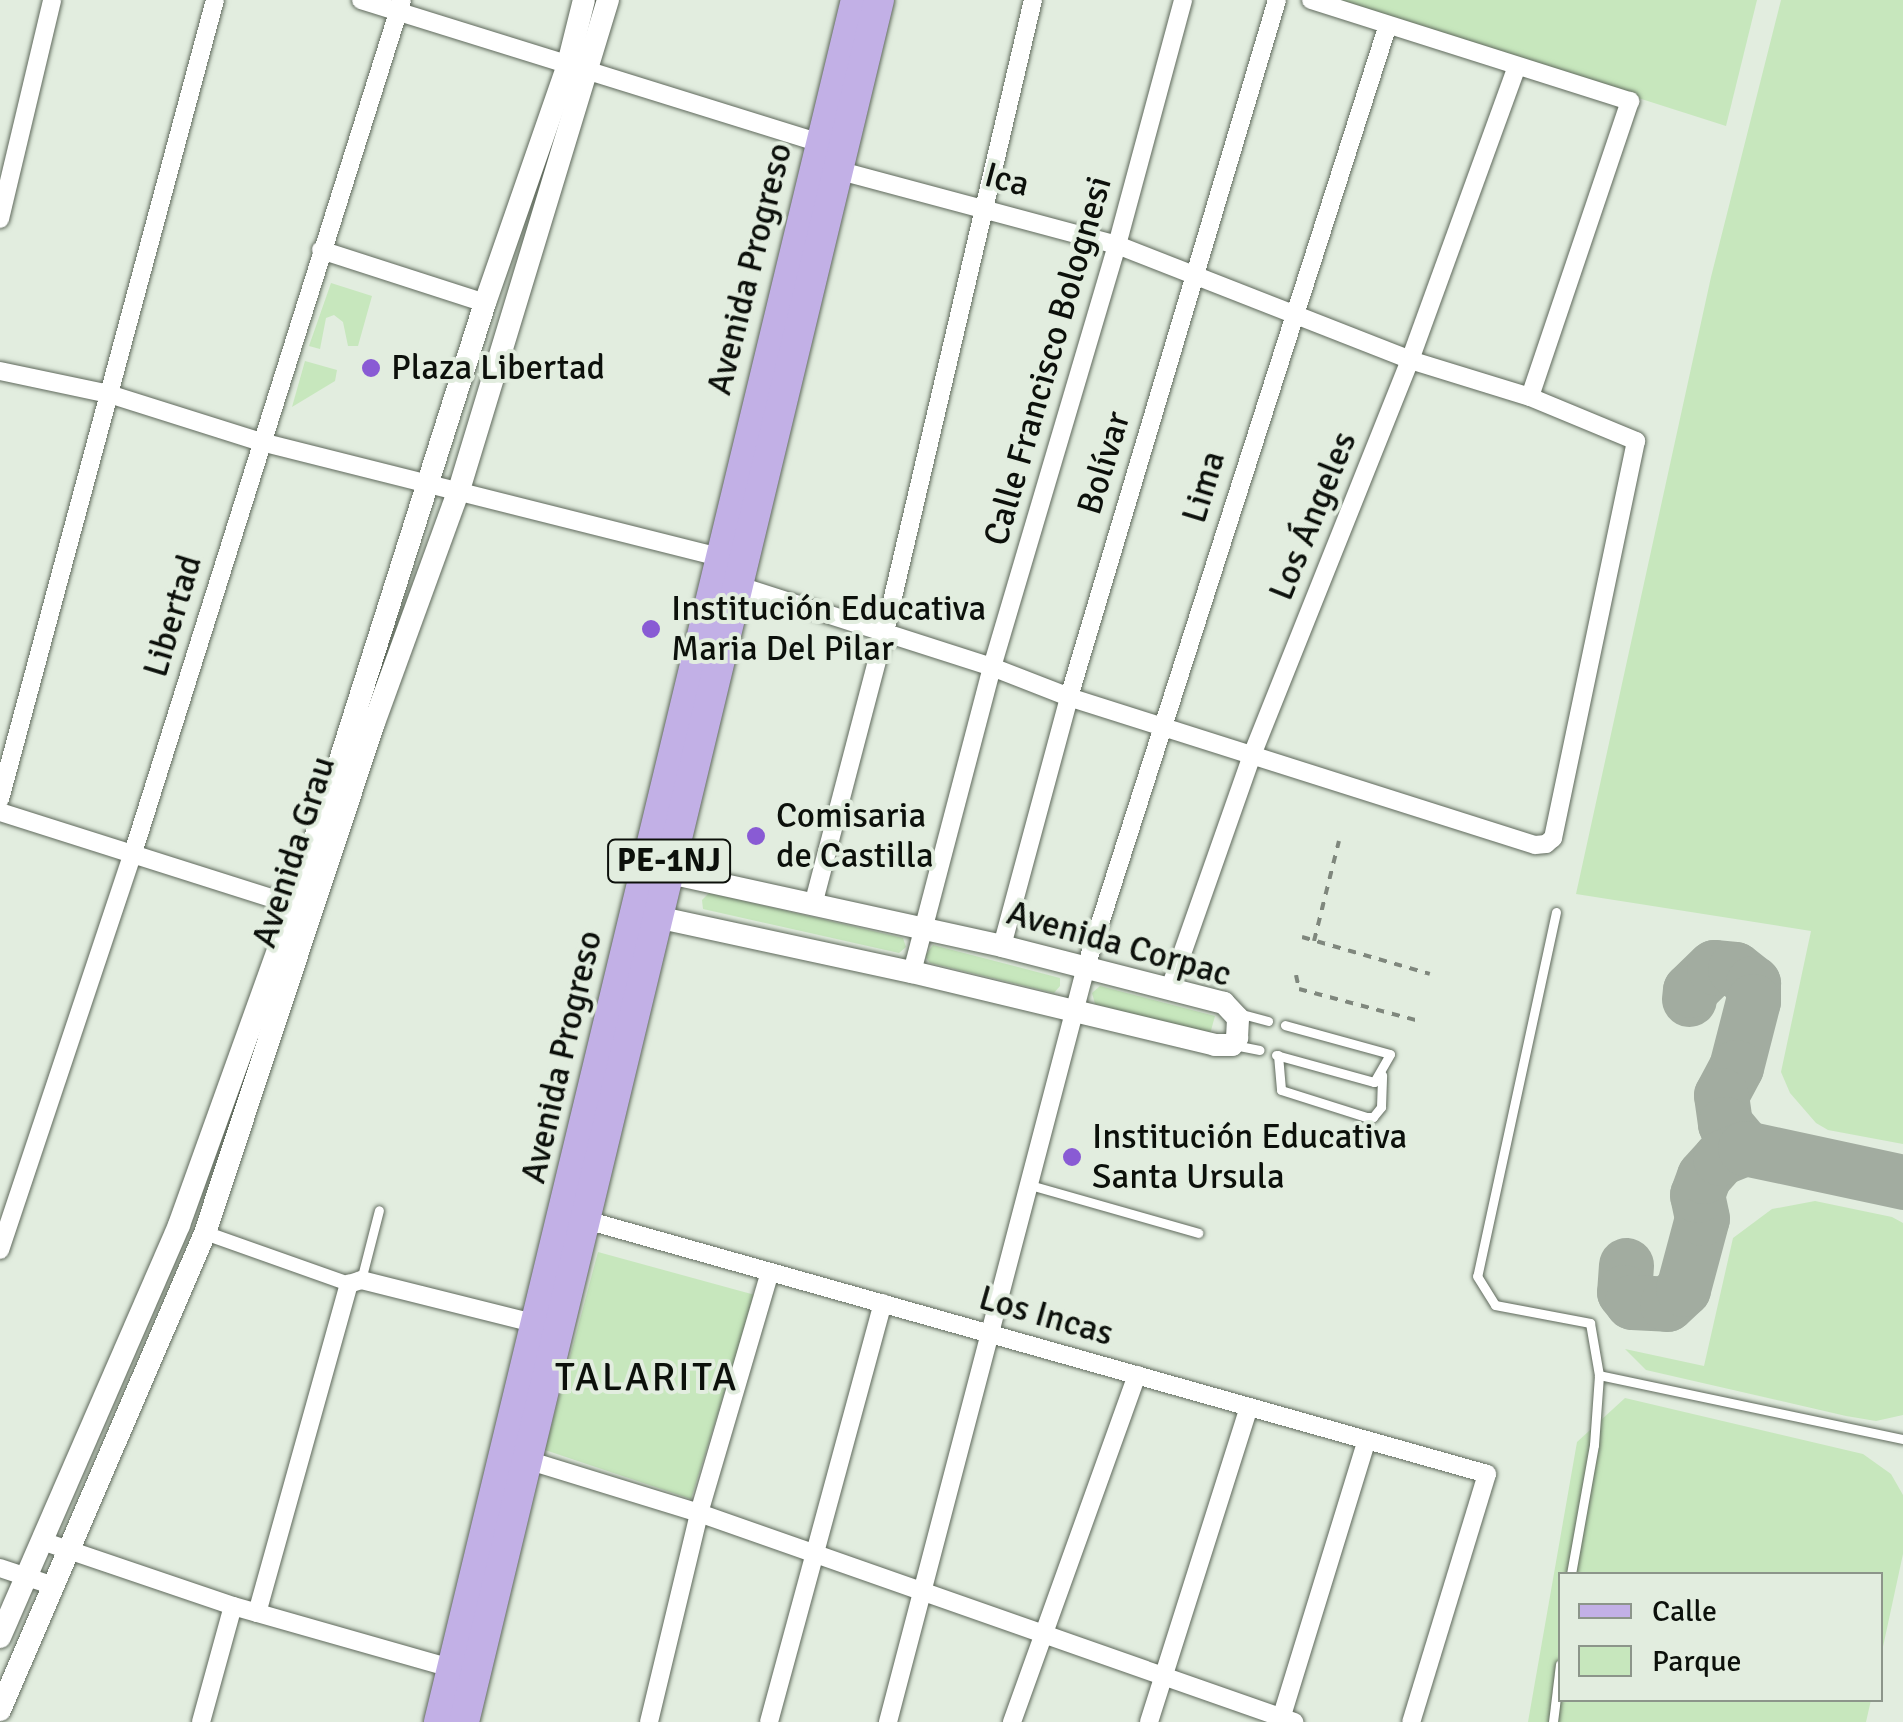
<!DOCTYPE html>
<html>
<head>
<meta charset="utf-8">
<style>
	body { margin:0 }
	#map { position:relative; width:1903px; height:1722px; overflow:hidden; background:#e2eddf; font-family:Signika,sans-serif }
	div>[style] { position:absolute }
	.green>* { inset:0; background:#c7e7bd }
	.taxiway>* { height:55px; margin:-27.5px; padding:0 27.5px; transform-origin:27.5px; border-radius:27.5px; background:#a2aca0 }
	.path>* { height:4px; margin-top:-2px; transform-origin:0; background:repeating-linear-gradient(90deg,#7f877d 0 8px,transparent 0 16px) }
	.roads { filter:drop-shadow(0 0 2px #5f695c) drop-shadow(0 0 2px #5f695c) }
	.service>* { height:9px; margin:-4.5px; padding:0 4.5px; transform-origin:4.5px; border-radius:4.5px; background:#fff }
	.pedestrian>* { height:14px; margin:-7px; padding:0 7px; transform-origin:7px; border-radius:7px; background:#fff }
	.minor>* { height:18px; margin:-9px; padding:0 9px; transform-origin:9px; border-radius:9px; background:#fff }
	.tertiary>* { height:22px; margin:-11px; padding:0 11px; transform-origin:11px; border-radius:11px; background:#fff }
	.primary>* { height:30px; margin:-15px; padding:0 15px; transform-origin:15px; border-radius:15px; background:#c2b0e6 }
	.dots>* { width:28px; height:28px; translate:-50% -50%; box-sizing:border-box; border:5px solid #e2eddf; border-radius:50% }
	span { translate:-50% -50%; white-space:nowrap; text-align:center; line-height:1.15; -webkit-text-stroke:8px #e2eddf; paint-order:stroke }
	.shield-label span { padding:2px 8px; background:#e2eddf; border:2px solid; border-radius:8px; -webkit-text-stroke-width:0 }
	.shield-label { font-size:32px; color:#0c100b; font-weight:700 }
	.street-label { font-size:35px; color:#0c100b }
	.poi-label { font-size:35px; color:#0c100b }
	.left { translate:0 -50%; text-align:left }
	.quarter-label { font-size:40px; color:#0c100b; letter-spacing:2.5px }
	.legend { position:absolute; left:1558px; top:1572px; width:325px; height:130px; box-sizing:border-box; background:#e2eddf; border:2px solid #8c958a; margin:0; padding:12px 18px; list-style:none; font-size:30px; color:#0c100b }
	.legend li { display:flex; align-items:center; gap:20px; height:50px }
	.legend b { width:50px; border:2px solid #8c958a }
</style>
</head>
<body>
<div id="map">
	<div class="green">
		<i style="clip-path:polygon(1332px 0,1757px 0,1726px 126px)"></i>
		<i style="clip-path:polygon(1781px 0,1903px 0,1903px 1144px,1828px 1130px,1816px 1123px,1790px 1093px,1781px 1072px,1811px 931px,1576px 894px,1711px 277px)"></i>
		<i style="clip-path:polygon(331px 283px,372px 296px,358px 346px,348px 346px,343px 322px,334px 315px,326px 318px,320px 349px,309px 346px)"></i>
		<i style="clip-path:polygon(305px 361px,337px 370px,335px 381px,292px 407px)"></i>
		<i style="clip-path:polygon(709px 893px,903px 938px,906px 947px,899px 953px,703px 909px,702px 900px)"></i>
		<i style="clip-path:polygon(933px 945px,1060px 978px,1060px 986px,1054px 993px,930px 963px,925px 956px)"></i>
		<i style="clip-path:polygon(1100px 986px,1215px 1016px,1210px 1034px,1095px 1004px,1092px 993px)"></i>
		<i style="clip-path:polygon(1815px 1201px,1892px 1217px,1903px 1223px,1903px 1415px,1876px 1421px,1846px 1416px,1646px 1370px,1625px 1349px,1704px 1366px,1733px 1238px,1772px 1209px)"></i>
		<i style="clip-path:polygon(598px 1252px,755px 1295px,691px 1499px,545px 1450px)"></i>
		<i style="clip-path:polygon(1625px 1398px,1863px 1454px,1891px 1474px,1903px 1495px,1903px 1554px,1881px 1656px,1880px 1574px,1560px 1574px,1560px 1700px,1871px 1700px,1866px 1722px,1528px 1722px,1577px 1442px)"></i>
	</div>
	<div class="taxiway">
		<i style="left:1689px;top:999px;width:9px;rotate:-84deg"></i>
		<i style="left:1690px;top:990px;width:33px;rotate:-44deg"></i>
		<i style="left:1714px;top:967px;width:21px;rotate:5deg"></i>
		<i style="left:1735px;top:969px;width:23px;rotate:38deg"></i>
		<i style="left:1753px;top:983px;width:18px;rotate:90deg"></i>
		<i style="left:1753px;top:1001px;width:68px;rotate:104.4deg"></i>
		<i style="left:1736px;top:1067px;width:32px;rotate:118deg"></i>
		<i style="left:1721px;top:1095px;width:29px;rotate:82deg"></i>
		<i style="left:1725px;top:1124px;width:31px;rotate:50deg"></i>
		<i style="left:1626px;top:1265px;width:27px;rotate:94deg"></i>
		<i style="left:1624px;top:1292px;width:13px;rotate:51deg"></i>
		<i style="left:1632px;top:1302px;width:35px;rotate:3deg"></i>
		<i style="left:1667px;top:1304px;width:22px;rotate:-43deg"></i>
		<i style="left:1683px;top:1289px;width:73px;rotate:-75deg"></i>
		<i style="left:1702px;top:1218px;width:24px;rotate:-102deg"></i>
		<i style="left:1697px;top:1195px;width:20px;rotate:-70deg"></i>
		<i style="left:1704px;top:1176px;width:24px;rotate:-48deg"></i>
		<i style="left:1720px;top:1158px;width:27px;rotate:-22deg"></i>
		<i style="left:1745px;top:1148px;width:162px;rotate:12.1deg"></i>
	</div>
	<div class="path">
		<i style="left:1302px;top:937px;width:133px;rotate:16.1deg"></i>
		<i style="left:1314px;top:941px;width:103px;rotate:-76deg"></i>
		<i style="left:1296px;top:975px;width:14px;rotate:78deg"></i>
		<i style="left:1299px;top:989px;width:124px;rotate:14.9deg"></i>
	</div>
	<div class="roads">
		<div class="service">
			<i style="left:1556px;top:912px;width:372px;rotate:102.2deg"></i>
			<i style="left:1477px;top:1276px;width:34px;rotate:58deg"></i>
			<i style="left:1495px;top:1305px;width:97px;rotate:10.7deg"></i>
			<i style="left:1590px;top:1323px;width:53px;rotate:80.2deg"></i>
			<i style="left:1599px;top:1375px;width:311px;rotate:11.9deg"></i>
			<i style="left:1242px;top:1014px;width:27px;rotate:15deg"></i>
			<i style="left:1234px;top:1045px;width:26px;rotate:11deg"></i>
			<i style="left:1276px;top:1055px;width:102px;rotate:15.4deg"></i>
			<i style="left:1374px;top:1082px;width:32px;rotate:-60deg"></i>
			<i style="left:1390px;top:1054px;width:109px;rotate:-164.6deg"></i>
			<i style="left:1278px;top:1055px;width:35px;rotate:85deg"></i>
			<i style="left:1281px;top:1090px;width:89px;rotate:17.6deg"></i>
			<i style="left:1366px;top:1117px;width:7px"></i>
			<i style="left:1373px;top:1117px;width:13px;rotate:-51deg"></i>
			<i style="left:1381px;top:1107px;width:32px;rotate:-88deg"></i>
			<i style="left:1030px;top:1185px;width:175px;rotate:15.9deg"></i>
			<i style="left:361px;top:1280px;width:72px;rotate:-75.6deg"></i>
			<i style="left:1571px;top:1574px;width:131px;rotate:-79.9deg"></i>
			<i style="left:1594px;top:1445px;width:70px;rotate:-85.9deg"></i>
			<i style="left:1553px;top:1722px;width:58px;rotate:-83.1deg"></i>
		</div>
		<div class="pedestrian">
			<i style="left:205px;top:1233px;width:153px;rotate:19.5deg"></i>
		</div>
		<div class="minor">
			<i style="left:361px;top:0;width:480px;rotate:17.3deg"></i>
			<i style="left:819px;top:143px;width:32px;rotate:56deg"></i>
			<i style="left:837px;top:170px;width:290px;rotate:15deg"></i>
			<i style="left:1117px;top:245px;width:315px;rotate:21.4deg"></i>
			<i style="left:1410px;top:360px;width:126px;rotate:17.1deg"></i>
			<i style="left:1530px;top:397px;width:115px;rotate:22.5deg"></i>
			<i style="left:1636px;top:441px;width:406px;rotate:101.8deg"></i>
			<i style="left:1553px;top:838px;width:9px;rotate:139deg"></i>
			<i style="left:1546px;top:844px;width:11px;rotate:175deg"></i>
			<i style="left:1535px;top:845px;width:489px;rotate:-162.4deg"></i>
			<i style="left:1069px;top:697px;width:83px;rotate:-158.7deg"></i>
			<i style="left:992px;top:667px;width:272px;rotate:-162.2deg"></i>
			<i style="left:1311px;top:0;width:335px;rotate:17.6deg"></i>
			<i style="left:1630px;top:101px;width:312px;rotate:108.7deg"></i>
			<i style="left:0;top:219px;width:225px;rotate:-76.6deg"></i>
			<i style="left:321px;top:250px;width:172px;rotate:17.9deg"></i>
			<i style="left:0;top:371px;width:111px;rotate:11.9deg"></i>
			<i style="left:109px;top:394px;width:159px;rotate:17.5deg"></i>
			<i style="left:261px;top:442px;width:484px;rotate:14.1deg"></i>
			<i style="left:0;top:799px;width:827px;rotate:-74.94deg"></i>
			<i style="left:0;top:812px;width:308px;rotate:17.6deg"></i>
			<i style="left:813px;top:905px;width:283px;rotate:-75.3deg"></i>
			<i style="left:885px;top:631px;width:648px;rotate:-76.8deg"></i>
			<i style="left:1002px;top:946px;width:258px;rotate:-74.9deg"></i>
			<i style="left:1069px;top:697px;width:727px;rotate:-73.38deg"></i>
			<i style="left:912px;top:972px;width:315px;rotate:-75.3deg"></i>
			<i style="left:992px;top:667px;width:440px;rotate:-73.5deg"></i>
			<i style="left:1117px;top:245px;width:254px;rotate:-74.9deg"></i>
			<i style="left:1170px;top:988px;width:247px;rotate:-70.6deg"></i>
			<i style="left:1252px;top:755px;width:425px;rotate:-68.2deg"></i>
			<i style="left:1410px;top:360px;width:311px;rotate:-70deg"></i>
			<i style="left:586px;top:1220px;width:936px;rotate:15.74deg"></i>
			<i style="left:1487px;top:1474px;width:259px;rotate:107deg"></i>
			<i style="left:0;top:1250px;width:419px;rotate:-71.5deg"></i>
			<i style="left:133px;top:853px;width:894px;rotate:-72.5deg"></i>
			<i style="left:527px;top:1460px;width:180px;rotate:17.1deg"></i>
			<i style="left:699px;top:1513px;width:631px;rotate:19.35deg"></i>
			<i style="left:42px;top:1541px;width:202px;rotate:18.8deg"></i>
			<i style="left:233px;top:1606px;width:237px;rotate:15.9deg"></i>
			<i style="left:0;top:1568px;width:57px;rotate:18.4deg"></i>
			<i style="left:257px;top:1613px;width:342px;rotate:-74.4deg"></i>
			<i style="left:349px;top:1284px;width:13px;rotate:-18deg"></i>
			<i style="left:361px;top:1280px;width:181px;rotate:14deg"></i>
			<i style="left:201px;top:1722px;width:120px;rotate:-74.6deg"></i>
			<i style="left:649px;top:1722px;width:215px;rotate:-76.5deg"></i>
			<i style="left:699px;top:1513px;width:251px;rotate:-73.6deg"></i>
			<i style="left:769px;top:1722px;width:434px;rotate:-74.8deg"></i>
			<i style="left:888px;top:1722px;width:781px;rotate:-75.31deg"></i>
			<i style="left:1086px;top:967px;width:986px;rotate:-72.23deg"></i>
			<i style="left:1012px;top:1722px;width:369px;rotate:-70.2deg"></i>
			<i style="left:1149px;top:1722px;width:330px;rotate:-72.4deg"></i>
			<i style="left:1280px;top:1722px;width:295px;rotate:-72.9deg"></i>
		</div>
		<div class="tertiary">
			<i style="left:643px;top:914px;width:275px;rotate:12.2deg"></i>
			<i style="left:912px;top:972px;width:312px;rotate:13.5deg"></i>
			<i style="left:1215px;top:1045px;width:17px"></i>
			<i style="left:1232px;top:1045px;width:9px;rotate:-54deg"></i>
			<i style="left:1237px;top:1038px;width:20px;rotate:-87deg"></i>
			<i style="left:1238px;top:1018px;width:21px;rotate:-133deg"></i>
			<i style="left:1224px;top:1003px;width:229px;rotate:-165.6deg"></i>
			<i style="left:1002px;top:946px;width:355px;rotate:-167.6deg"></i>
			<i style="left:0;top:1637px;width:449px;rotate:-66.5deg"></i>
			<i style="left:179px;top:1225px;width:340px;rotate:-70.2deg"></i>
			<i style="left:294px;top:905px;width:632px;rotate:-72.4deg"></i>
			<i style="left:485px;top:303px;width:253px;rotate:-70.8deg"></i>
			<i style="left:568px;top:64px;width:66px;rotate:-76deg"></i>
			<i style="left:0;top:1710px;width:519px;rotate:-66.74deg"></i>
			<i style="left:205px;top:1233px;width:537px;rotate:-71.67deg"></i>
			<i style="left:374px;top:723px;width:248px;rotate:-70deg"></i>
			<i style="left:459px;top:490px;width:512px;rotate:-73.09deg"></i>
		</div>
		<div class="primary">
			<i style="left:439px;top:1722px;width:1772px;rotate:-76.39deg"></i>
			<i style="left:464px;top:1722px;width:1771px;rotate:-76.45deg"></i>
		</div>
	</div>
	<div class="dots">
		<i style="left:371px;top:368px;background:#895bd4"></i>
		<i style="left:651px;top:629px;background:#895bd4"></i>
		<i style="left:756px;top:836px;background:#895bd4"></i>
		<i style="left:1072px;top:1157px;background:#895bd4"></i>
	</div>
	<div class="shield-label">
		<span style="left:669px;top:861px">PE-1NJ</span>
	</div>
	<div class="street-label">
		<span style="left:1007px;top:180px;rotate:15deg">Ica</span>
		<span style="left:750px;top:269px;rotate:-76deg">Avenida Progreso</span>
		<span style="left:1048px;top:361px;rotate:-74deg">Calle Francisco Bolognesi</span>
		<span style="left:1104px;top:463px;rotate:-73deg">Bolívar</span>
		<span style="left:1204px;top:487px;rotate:-73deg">Lima</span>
		<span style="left:1313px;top:516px;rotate:-68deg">Los Ángeles</span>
		<span style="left:173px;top:616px;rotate:-73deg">Libertad</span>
		<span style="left:294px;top:852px;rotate:-72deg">Avenida Grau</span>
		<span style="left:1119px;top:944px;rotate:16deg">Avenida Corpac</span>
		<span style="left:562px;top:1057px;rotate:-77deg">Avenida Progreso</span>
		<span style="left:1046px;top:1316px;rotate:16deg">Los Incas</span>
	</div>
	<div class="poi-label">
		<span class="left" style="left:391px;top:368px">Plaza Libertad</span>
		<span class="left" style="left:671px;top:629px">Institución Educativa<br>Maria Del Pilar</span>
		<span class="left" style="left:776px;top:836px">Comisaria<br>de Castilla</span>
		<span class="left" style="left:1092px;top:1157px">Institución Educativa<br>Santa Ursula</span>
	</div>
	<div class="quarter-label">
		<span style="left:647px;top:1377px">TALARITA</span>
	</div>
	<ul class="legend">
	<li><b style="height:12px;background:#c2b0e6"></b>Calle</li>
	<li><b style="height:28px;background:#c7e7bd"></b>Parque</li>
	</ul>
</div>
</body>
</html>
